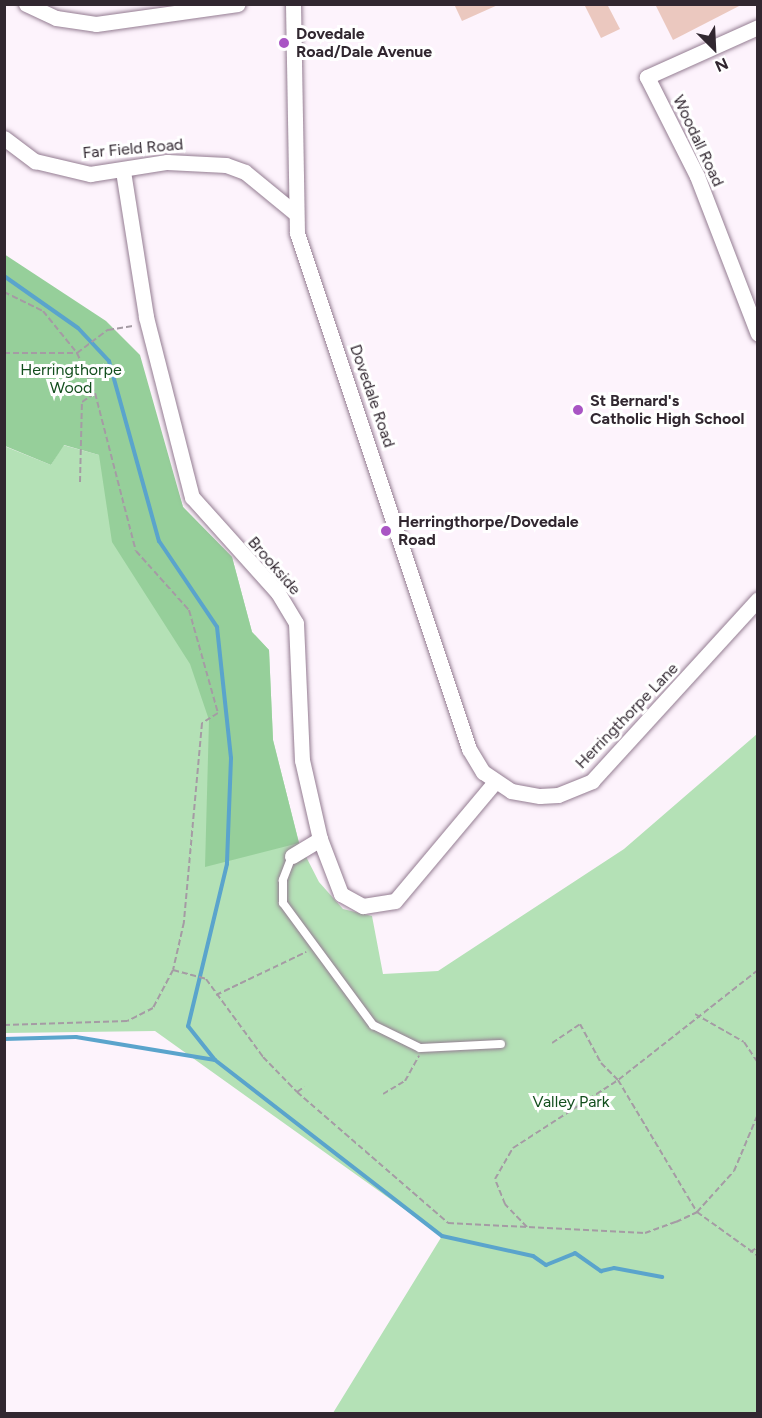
<!DOCTYPE html>
<html>
<head>
<meta charset="utf-8">
<style>
	body { margin:0 }
	#map { position:relative; width:762px; height:1418px; overflow:hidden; background:#fdf3fc; font-family:Figtree,sans-serif }
	div>[style] { position:absolute }
	.green>* { inset:0; background:#b4e1b6 }
	.forest>* { inset:0; background:#96cf9a }
	.stream>* { height:4px; margin:-2px; padding:0 2px; transform-origin:2px; border-radius:2px; background:#5aa4cc }
	.building>* { inset:0; background:#ebc8bf }
	.path>* { height:2px; margin-top:-1px; transform-origin:0; background:repeating-linear-gradient(90deg,#a59ba4 0 6px,transparent 0 9px) }
	.roads { filter:drop-shadow(0 0 2px #947d92) drop-shadow(0 0 2px #947d92) }
	.lane>* { height:8px; margin:-4px; padding:0 4px; transform-origin:4px; border-radius:4px; background:#fff }
	.street>* { height:15px; margin:-7.5px; padding:0 7.5px; transform-origin:7.5px; border-radius:7.5px; background:#fff }
	.dots>* { width:16px; height:16px; translate:-50% -50%; box-sizing:border-box; border:3px solid #fff; border-radius:50% }
	span { translate:-50% -50%; white-space:nowrap; text-align:center; line-height:1.15; -webkit-text-stroke:6px #fff; paint-order:stroke }
	.poi-label { font-size:16px; color:#312730; font-weight:700 }
	.left { translate:0 -50%; text-align:left }
	.street-label { font-size:16px; color:#312730 }
	.park-label { font-size:16px; color:#124e1d }
	.frame { position:absolute; inset:0; border:6px solid #312730; pointer-events:none }
	.north { position:absolute; left:684px; top:18px; width:60px; height:60px; -webkit-text-stroke:4px #fff; paint-order:stroke; rotate:156deg; font-size:16px; font-weight:700; line-height:24px; text-align:center; color:#312730 }
	.north::after { content:''; display:block; margin:auto; width:21px; height:27px; background:#312730; clip-path:polygon(50% 0,100% 100%,50% 72%,0 100%) }
</style>
</head>
<body>
<div id="map">
	<div class="green">
		<i style="clip-path:polygon(161px 438px,183px 507px,232px 557px,252px 632px,269px 650px,273px 740px,299px 843px,319px 882px,343px 909px,372px 916px,383px 974px,438px 971px,624px 849px,757px 734px,757px 1413px,333px 1413px,442px 1236px,155px 1031px,5px 1033px,4px 446px,51px 465px,63px 445px,99px 455px)"></i>
	</div>
	<div class="forest">
		<i style="clip-path:polygon(4px 254px,106px 321px,140px 355px,183px 507px,232px 557px,252px 632px,269px 650px,273px 740px,299px 843px,205px 867px,209px 720px,190px 664px,112px 542px,99px 455px,64px 445px,51px 465px,5px 446px)"></i>
	</div>
	<div class="stream">
		<i style="left:4px;top:276px;width:90px;rotate:35.1deg"></i>
		<i style="left:78px;top:328px;width:45px;rotate:46.8deg"></i>
		<i style="left:109px;top:361px;width:187px;rotate:74.5deg"></i>
		<i style="left:159px;top:541px;width:104px;rotate:56deg"></i>
		<i style="left:217px;top:627px;width:132px;rotate:83.9deg"></i>
		<i style="left:231px;top:758px;width:106px;rotate:92.2deg"></i>
		<i style="left:227px;top:864px;width:167px;rotate:103.5deg"></i>
		<i style="left:188px;top:1026px;width:43px;rotate:51.5deg"></i>
		<i style="left:215px;top:1060px;width:287px;rotate:37.8deg"></i>
		<i style="left:442px;top:1236px;width:93px;rotate:12.4deg"></i>
		<i style="left:533px;top:1256px;width:16px;rotate:35deg"></i>
		<i style="left:546px;top:1265px;width:31px;rotate:-22deg"></i>
		<i style="left:575px;top:1253px;width:32px;rotate:35deg"></i>
		<i style="left:601px;top:1271px;width:13px;rotate:-13deg"></i>
		<i style="left:614px;top:1268px;width:49px;rotate:10.6deg"></i>
		<i style="left:4px;top:1039px;width:72px;rotate:-1.6deg"></i>
		<i style="left:76px;top:1037px;width:141px;rotate:9.4deg"></i>
	</div>
	<div class="building">
		<i style="clip-path:polygon(454px 4px,500px 4px,462px 21px)"></i>
		<i style="clip-path:polygon(584px 4px,607px 4px,620px 29px,601px 38px)"></i>
		<i style="clip-path:polygon(655px 4px,743px 4px,673px 40px)"></i>
	</div>
	<div class="path">
		<i style="left:4px;top:292px;width:43px;rotate:26deg"></i>
		<i style="left:43px;top:311px;width:54px;rotate:51deg"></i>
		<i style="left:77px;top:353px;width:44px;rotate:65.8deg"></i>
		<i style="left:95px;top:393px;width:163px;rotate:75.5deg"></i>
		<i style="left:136px;top:551px;width:79px;rotate:48.1deg"></i>
		<i style="left:189px;top:610px;width:107px;rotate:74.3deg"></i>
		<i style="left:218px;top:713px;width:19px;rotate:148deg"></i>
		<i style="left:202px;top:723px;width:200px;rotate:95.2deg"></i>
		<i style="left:184px;top:922px;width:49px;rotate:102.9deg"></i>
		<i style="left:173px;top:970px;width:43px;rotate:117.8deg"></i>
		<i style="left:153px;top:1008px;width:29px;rotate:153deg"></i>
		<i style="left:127px;top:1021px;width:123px;rotate:178.1deg"></i>
		<i style="left:4px;top:353px;width:73px"></i>
		<i style="left:77px;top:353px;width:39px;rotate:-37deg"></i>
		<i style="left:108px;top:330px;width:25px;rotate:-9deg"></i>
		<i style="left:80px;top:482px;width:80px;rotate:-88.6deg"></i>
		<i style="left:82px;top:402px;width:16px;rotate:-35deg"></i>
		<i style="left:173px;top:970px;width:34px;rotate:15deg"></i>
		<i style="left:206px;top:979px;width:97px;rotate:53.8deg"></i>
		<i style="left:263px;top:1057px;width:49px;rotate:45.8deg"></i>
		<i style="left:297px;top:1092px;width:200px;rotate:40.9deg"></i>
		<i style="left:448px;top:1223px;width:197px;rotate:2.9deg"></i>
		<i style="left:645px;top:1233px;width:33px;rotate:-20deg"></i>
		<i style="left:676px;top:1222px;width:23px;rotate:-25deg"></i>
		<i style="left:697px;top:1212px;width:55px;rotate:-47.9deg"></i>
		<i style="left:734px;top:1171px;width:62px;rotate:-67.2deg"></i>
		<i style="left:758px;top:970px;width:178px;rotate:141.8deg"></i>
		<i style="left:618px;top:1080px;width:154px;rotate:59.1deg"></i>
		<i style="left:697px;top:1212px;width:75px;rotate:35.8deg"></i>
		<i style="left:216px;top:995px;width:100px;rotate:-25.5deg"></i>
		<i style="left:695px;top:1014px;width:56px;rotate:29.7deg"></i>
		<i style="left:744px;top:1042px;width:25px;rotate:56deg"></i>
		<i style="left:552px;top:1043px;width:34px;rotate:-34deg"></i>
		<i style="left:580px;top:1024px;width:44px;rotate:61.7deg"></i>
		<i style="left:601px;top:1063px;width:24px;rotate:45deg"></i>
		<i style="left:297px;top:1092px;width:9px;rotate:-36deg"></i>
		<i style="left:383px;top:1094px;width:26px;rotate:-31deg"></i>
		<i style="left:405px;top:1081px;width:29px;rotate:-61deg"></i>
		<i style="left:527px;top:1227px;width:32px;rotate:-134deg"></i>
		<i style="left:505px;top:1204px;width:27px;rotate:-112deg"></i>
		<i style="left:495px;top:1179px;width:36px;rotate:-60deg"></i>
		<i style="left:513px;top:1148px;width:125px;rotate:-32.9deg"></i>
		<i style="left:750px;top:1252px;width:9px;rotate:-32deg"></i>
	</div>
	<div class="roads">
		<div class="lane">
			<i style="left:292px;top:856px;width:26px;rotate:111deg"></i>
			<i style="left:283px;top:880px;width:23px;rotate:90deg"></i>
			<i style="left:283px;top:903px;width:152px;rotate:53.6deg"></i>
			<i style="left:373px;top:1025px;width:52px;rotate:26.1deg"></i>
			<i style="left:420px;top:1048px;width:81px;rotate:-2.8deg"></i>
		</div>
		<div class="street">
			<i style="left:26px;top:4px;width:33px;rotate:25deg"></i>
			<i style="left:56px;top:18px;width:40px;rotate:8.5deg"></i>
			<i style="left:96px;top:24px;width:143px;rotate:-8deg"></i>
			<i style="left:293px;top:4px;width:229px;rotate:89deg"></i>
			<i style="left:297px;top:233px;width:544px;rotate:71.57deg"></i>
			<i style="left:469px;top:749px;width:27px;rotate:59deg"></i>
			<i style="left:483px;top:772px;width:34px;rotate:34deg"></i>
			<i style="left:511px;top:791px;width:29px;rotate:10deg"></i>
			<i style="left:540px;top:796px;width:18px;rotate:-3deg"></i>
			<i style="left:558px;top:795px;width:37px;rotate:-22deg"></i>
			<i style="left:592px;top:781px;width:246px;rotate:-47.6deg"></i>
			<i style="left:758px;top:27px;width:122px;rotate:155.8deg"></i>
			<i style="left:647px;top:77px;width:111px;rotate:63.2deg"></i>
			<i style="left:697px;top:176px;width:169px;rotate:68.9deg"></i>
			<i style="left:4px;top:138px;width:39px;rotate:37deg"></i>
			<i style="left:35px;top:161px;width:57px;rotate:13.3deg"></i>
			<i style="left:90px;top:174px;width:78px;rotate:-8.9deg"></i>
			<i style="left:167px;top:162px;width:59px;rotate:2.9deg"></i>
			<i style="left:226px;top:165px;width:20px;rotate:20deg"></i>
			<i style="left:245px;top:172px;width:65px;rotate:39.4deg"></i>
			<i style="left:123px;top:171px;width:148px;rotate:81deg"></i>
			<i style="left:146px;top:317px;width:186px;rotate:75.7deg"></i>
			<i style="left:192px;top:497px;width:129px;rotate:48.1deg"></i>
			<i style="left:278px;top:593px;width:35px;rotate:59deg"></i>
			<i style="left:296px;top:623px;width:137px;rotate:87.5deg"></i>
			<i style="left:302px;top:760px;width:81px;rotate:77.2deg"></i>
			<i style="left:320px;top:839px;width:59px;rotate:69.1deg"></i>
			<i style="left:341px;top:894px;width:25px;rotate:29deg"></i>
			<i style="left:363px;top:906px;width:32px;rotate:-9deg"></i>
			<i style="left:395px;top:901px;width:155px;rotate:-50deg"></i>
			<i style="left:292px;top:856px;width:33px;rotate:-31deg"></i>
		</div>
	</div>
	<div class="dots">
		<i style="left:284px;top:43px;background:#a955c4"></i>
		<i style="left:578px;top:410px;background:#a955c4"></i>
		<i style="left:386px;top:531px;background:#a955c4"></i>
	</div>
	<div class="poi-label">
		<span class="left" style="left:296px;top:43px">Dovedale<br>Road/Dale Avenue</span>
		<span class="left" style="left:590px;top:410px">St Bernard's<br>Catholic High School</span>
		<span class="left" style="left:398px;top:531px">Herringthorpe/Dovedale<br>Road</span>
	</div>
	<div class="street-label">
		<span style="left:698px;top:141px;rotate:65deg">Woodall Road</span>
		<span style="left:133px;top:149px;rotate:-5deg">Far Field Road</span>
		<span style="left:372px;top:396px;rotate:71deg">Dovedale Road</span>
		<span style="left:274px;top:566px;rotate:49deg">Brookside</span>
		<span style="left:627px;top:716px;rotate:-46deg">Herringthorpe Lane</span>
	</div>
	<div class="park-label">
		<span style="left:71px;top:379px">Herringthorpe<br>Wood</span>
		<span style="left:571px;top:1102px">Valley Park</span>
	</div>
	<div class="frame"></div>
	<div class="north">N</div>
</div>
</body>
</html>
